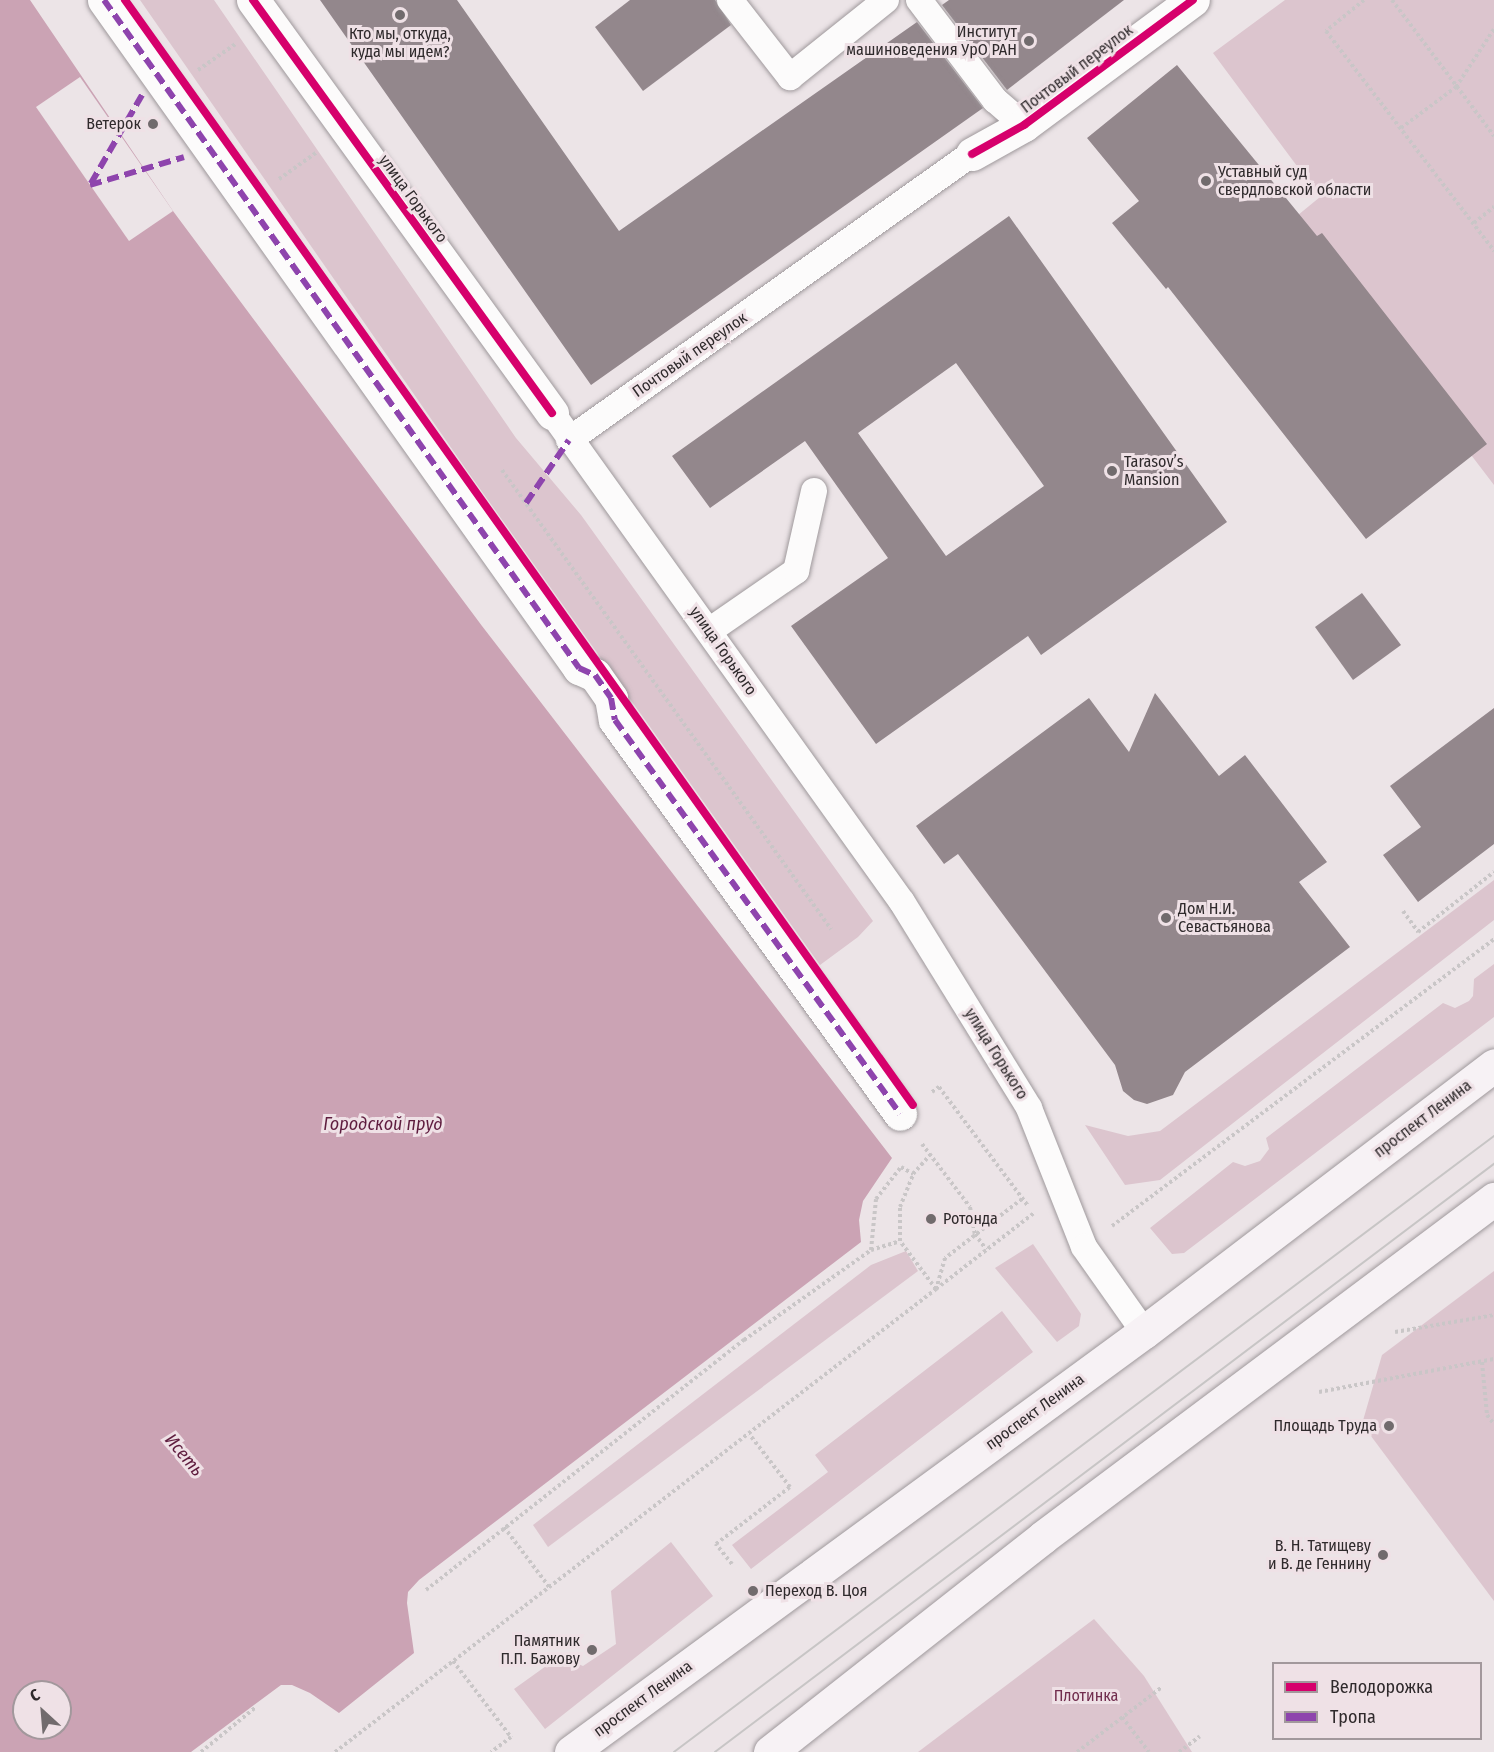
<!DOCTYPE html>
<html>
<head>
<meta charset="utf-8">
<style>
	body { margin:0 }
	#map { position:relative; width:1494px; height:1752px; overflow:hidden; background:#ece4e7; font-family:"Fira Sans Condensed",sans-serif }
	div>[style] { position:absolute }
	.green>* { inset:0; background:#dcc5ce }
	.water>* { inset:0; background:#cba3b4 }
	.pier>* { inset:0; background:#ece4e7 }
	.building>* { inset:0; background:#93878c }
	.path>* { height:4px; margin-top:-2px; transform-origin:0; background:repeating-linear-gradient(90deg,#c9c6c7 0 3px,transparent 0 6px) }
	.roads { filter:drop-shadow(0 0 2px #9f999c) drop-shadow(0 0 2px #9f999c) }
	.lane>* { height:26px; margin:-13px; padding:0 13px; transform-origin:13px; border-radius:13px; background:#fcfbfb }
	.street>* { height:33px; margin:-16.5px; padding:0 16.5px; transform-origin:16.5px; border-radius:16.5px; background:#fcfbfb }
	.secondary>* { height:33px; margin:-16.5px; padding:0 16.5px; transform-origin:16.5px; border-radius:16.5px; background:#f7f2f5 }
	.tram>* { height:1.5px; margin:-0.75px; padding:0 0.75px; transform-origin:0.75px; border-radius:0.75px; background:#c7c5c5 }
	.quiet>* { height:6px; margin-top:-3px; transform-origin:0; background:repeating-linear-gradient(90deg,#8e44ad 0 12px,transparent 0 18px) }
	.cycleway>* { height:8px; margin:-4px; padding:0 4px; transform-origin:4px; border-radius:4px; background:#d6006c }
	.dots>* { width:16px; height:16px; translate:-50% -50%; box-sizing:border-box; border:3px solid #efe1e6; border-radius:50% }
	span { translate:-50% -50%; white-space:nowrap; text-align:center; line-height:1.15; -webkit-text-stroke:6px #efe1e6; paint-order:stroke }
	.poi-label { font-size:16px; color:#2f2a2c }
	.right { translate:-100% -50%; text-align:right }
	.left { translate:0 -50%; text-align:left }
	.street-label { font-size:16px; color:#2f2a2c }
	.park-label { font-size:16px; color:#712d4e }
	.water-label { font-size:18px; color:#5e1c3e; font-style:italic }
	.legend { position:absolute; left:1272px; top:1662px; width:210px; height:78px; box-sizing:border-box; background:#efe1e6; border:2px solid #a2989c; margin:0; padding:8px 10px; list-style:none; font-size:18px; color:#2f2a2c }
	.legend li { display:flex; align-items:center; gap:12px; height:30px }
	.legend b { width:30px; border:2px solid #a2989c }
	.north { position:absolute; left:12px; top:1680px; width:60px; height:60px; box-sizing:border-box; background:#efe1e6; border:2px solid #a2989c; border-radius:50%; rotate:334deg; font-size:16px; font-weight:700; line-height:24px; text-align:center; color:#2f2a2c }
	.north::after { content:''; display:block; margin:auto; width:21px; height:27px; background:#716b6d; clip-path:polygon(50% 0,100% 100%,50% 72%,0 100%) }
</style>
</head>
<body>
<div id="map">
	<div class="green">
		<i style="clip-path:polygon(140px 0,214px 0,516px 438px,581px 515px,873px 921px,858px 937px,820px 965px,468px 472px)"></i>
		<i style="clip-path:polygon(1285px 0,1494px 0,1494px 485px,1292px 220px,1320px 197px,1213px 53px)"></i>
		<i style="clip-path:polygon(1494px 880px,1494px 920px,1160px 1180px,1125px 1185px,1085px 1125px,1128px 1136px,1160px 1131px)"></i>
		<i style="clip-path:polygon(1494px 964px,1494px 1017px,1184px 1253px,1172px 1254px,1150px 1228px,1233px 1162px,1245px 1166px,1260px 1161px,1269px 1149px,1266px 1138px,1443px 1003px,1455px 1008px,1469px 1001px,1473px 996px,1474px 979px)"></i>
		<i style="clip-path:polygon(1033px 1244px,1081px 1314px,1079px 1326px,1057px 1342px,995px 1268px)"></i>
		<i style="clip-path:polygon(906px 1251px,918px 1271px,548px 1547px,533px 1525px,871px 1265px)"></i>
		<i style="clip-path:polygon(1494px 1271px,1494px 1601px,1362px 1424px,1382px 1355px)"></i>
		<i style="clip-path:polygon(1002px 1311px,1033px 1352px,751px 1569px,732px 1545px,828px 1472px,815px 1455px)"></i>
		<i style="clip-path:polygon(671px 1542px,713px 1596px,545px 1729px,514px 1689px,560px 1656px,583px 1666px,616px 1644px,611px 1591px)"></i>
		<i style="clip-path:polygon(1094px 1619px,1144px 1676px,1192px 1752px,918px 1752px)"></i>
	</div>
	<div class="water">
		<i style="clip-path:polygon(evenodd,0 0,30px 0,173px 211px,482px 626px,892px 1158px,863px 1201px,859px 1220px,861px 1242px,419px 1580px,408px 1592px,407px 1603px,414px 1653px,339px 1713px,310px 1693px,292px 1685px,281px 1685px,191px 1752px,0 1752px,0 0,24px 1692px,60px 1692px,60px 1728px,24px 1728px,24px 1692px)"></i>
	</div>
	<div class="pier">
		<i style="clip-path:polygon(80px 77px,173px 211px,129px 241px,36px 107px)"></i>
	</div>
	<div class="building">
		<i style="clip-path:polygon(320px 0,457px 0,619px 231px,917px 22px,983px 108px,591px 385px)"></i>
		<i style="clip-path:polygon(630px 0,715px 0,731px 25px,643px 91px,595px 27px)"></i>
		<i style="clip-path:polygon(949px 0,1124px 0,1007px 90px,942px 5px)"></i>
		<i style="clip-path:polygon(1177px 65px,1317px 236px,1322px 233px,1487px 444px,1366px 539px,1168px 287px,1166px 289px,1112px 223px,1139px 201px,1087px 138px)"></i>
		<i style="clip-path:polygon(evenodd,1009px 216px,1227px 522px,1041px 655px,1028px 636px,876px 744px,791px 626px,888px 558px,805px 441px,710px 508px,672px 456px,1009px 216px,956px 363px,1044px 486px,946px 556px,858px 433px,956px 363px)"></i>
		<i style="clip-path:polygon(1362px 593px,1401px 645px,1353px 680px,1315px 627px)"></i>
		<i style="clip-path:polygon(1155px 693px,1219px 776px,1245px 755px,1327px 862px,1299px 882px,1350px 947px,1185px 1072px,1173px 1095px,1147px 1104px,1134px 1100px,1123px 1091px,1115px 1065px,958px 854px,944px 864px,916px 826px,1089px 698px,1129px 752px)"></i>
		<i style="clip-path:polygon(1494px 708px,1494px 844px,1418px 902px,1383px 855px,1421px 827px,1390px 786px)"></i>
	</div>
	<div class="path">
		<i style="left:1364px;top:0;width:49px;rotate:140.8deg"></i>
		<i style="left:1326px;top:31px;width:277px;rotate:52.6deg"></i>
		<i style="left:1392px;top:0;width:170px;rotate:53.1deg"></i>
		<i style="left:198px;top:70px;width:47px;rotate:-34.7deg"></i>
		<i style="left:1401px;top:128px;width:69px;rotate:-36.7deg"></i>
		<i style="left:1456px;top:87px;width:69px;rotate:-56.8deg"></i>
		<i style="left:279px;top:179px;width:47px;rotate:-35.4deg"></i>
		<i style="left:1474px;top:223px;width:26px;rotate:-39deg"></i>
		<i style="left:502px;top:470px;width:565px;rotate:54.37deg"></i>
		<i style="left:1403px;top:911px;width:26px;rotate:54deg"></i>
		<i style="left:1418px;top:932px;width:97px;rotate:-38.3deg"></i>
		<i style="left:932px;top:1092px;width:9px;rotate:-36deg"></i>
		<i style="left:939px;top:1087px;width:149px;rotate:53.2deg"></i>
		<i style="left:922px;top:1144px;width:79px;rotate:52.7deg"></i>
		<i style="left:970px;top:1207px;width:27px;rotate:80deg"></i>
		<i style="left:975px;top:1234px;width:19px;rotate:54deg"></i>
		<i style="left:1022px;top:1199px;width:97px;rotate:142.5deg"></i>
		<i style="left:945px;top:1258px;width:32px;rotate:106deg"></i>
		<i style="left:936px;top:1289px;width:124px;rotate:-37.8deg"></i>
		<i style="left:1112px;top:1226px;width:478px;rotate:-36.9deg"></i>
		<i style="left:871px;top:1250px;width:51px;rotate:-84.4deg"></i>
		<i style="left:876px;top:1199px;width:41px;rotate:-52deg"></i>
		<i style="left:901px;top:1167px;width:14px;rotate:30deg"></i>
		<i style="left:1395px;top:1332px;width:100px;rotate:-9.7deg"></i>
		<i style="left:1482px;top:1362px;width:53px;rotate:84.6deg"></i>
		<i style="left:1487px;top:1415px;width:11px;rotate:52deg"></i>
		<i style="left:1319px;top:1392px;width:178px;rotate:-10.7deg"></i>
		<i style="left:504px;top:1527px;width:76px;rotate:53deg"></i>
		<i style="left:732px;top:1564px;width:26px;rotate:-129deg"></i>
		<i style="left:716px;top:1544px;width:93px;rotate:-37.6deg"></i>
		<i style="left:790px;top:1487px;width:66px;rotate:-127.6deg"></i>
		<i style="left:426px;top:1590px;width:405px;rotate:-38.2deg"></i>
		<i style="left:744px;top:1340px;width:156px;rotate:-35.3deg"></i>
		<i style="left:871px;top:1250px;width:30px;rotate:-17deg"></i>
		<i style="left:453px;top:1661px;width:96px;rotate:52.7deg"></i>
		<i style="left:511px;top:1737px;width:25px;rotate:143deg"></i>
		<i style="left:1122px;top:1717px;width:44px;rotate:52.4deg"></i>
		<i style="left:201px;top:1752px;width:71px;rotate:-39.3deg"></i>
		<i style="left:335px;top:1752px;width:759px;rotate:-37.61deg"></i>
		<i style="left:936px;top:1289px;width:60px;rotate:-126.9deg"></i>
		<i style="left:900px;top:1241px;width:34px;rotate:-90deg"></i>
		<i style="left:900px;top:1207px;width:35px;rotate:-68deg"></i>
		<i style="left:913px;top:1174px;width:25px;rotate:-48deg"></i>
		<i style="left:1077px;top:1752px;width:107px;rotate:-37.4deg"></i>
		<i style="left:1179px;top:1752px;width:26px;rotate:-37deg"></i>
	</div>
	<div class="roads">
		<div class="lane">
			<i style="left:730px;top:0;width:98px;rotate:52.1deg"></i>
			<i style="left:790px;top:77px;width:123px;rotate:-38.7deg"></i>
			<i style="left:919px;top:0;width:126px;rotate:52.8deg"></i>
			<i style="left:995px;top:100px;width:38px;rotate:41deg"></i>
			<i style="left:552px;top:413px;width:601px;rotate:54.41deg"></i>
			<i style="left:902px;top:902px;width:242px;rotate:58.3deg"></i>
			<i style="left:1029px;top:1108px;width:149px;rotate:68.4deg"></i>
			<i style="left:1084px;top:1247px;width:104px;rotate:54.8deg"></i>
			<i style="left:569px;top:440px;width:494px;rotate:-35.4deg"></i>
			<i style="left:709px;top:631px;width:106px;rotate:-34.6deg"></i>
			<i style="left:796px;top:571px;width:82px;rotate:-77.3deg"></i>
		</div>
		<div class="street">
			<i style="left:104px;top:0;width:820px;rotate:54.58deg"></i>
			<i style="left:579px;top:668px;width:17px;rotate:24deg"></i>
			<i style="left:595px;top:675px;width:28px;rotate:55deg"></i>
			<i style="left:611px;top:698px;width:22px;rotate:80deg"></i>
			<i style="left:615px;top:720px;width:486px;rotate:54.1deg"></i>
			<i style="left:253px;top:0;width:510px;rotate:54.1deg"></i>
			<i style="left:972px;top:154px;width:60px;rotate:-29.1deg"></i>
			<i style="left:1024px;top:125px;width:210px;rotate:-36.5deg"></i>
		</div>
		<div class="secondary">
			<i style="left:571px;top:1752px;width:710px;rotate:-36.24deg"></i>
			<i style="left:1144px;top:1332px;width:440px;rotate:-37.3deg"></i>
			<i style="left:770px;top:1752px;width:347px;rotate:-38.2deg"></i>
			<i style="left:1043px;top:1537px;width:564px;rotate:-36.85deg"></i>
		</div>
	</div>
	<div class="tram">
		<i style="left:674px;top:1752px;width:1026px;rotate:-36.91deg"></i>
		<i style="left:715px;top:1752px;width:976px;rotate:-37.05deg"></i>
	</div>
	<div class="quiet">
		<i style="left:104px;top:0;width:820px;rotate:54.58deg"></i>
		<i style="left:579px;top:668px;width:17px;rotate:24deg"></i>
		<i style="left:595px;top:675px;width:28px;rotate:55deg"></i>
		<i style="left:611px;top:698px;width:22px;rotate:80deg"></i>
		<i style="left:615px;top:720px;width:486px;rotate:54.1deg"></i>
		<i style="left:142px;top:95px;width:104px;rotate:120deg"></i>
		<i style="left:90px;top:185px;width:98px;rotate:-16.6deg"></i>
		<i style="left:526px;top:503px;width:76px;rotate:-55.7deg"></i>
	</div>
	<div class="cycleway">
		<i style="left:125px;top:0;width:1357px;rotate:54.51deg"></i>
		<i style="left:253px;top:0;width:510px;rotate:54.1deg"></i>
		<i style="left:972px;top:154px;width:60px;rotate:-29.1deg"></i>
		<i style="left:1024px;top:125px;width:210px;rotate:-36.5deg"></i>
	</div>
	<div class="dots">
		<i style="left:400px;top:15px;background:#716b6d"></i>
		<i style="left:1029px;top:41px;background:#716b6d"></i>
		<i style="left:153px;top:124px;background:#716b6d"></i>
		<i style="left:1206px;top:181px;background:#716b6d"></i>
		<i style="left:1112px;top:471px;background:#716b6d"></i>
		<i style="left:1166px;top:918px;background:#716b6d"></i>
		<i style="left:931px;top:1219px;background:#716b6d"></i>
		<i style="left:1389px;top:1426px;background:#716b6d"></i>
		<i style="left:1383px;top:1555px;background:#716b6d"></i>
		<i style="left:753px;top:1591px;background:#716b6d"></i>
		<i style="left:592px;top:1650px;background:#716b6d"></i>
	</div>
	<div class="poi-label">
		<span class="right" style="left:1017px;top:41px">Институт<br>машиноведения УрО РАН</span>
		<span style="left:400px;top:43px">Кто мы, откуда,<br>куда мы идем?</span>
		<span class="right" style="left:141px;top:124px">Ветерок</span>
		<span class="left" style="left:1218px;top:181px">Уставный суд<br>свердловской области</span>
		<span class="left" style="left:1124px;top:471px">Tarasov’s<br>Mansion</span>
		<span class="left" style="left:1178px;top:918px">Дом Н.И.<br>Севастьянова</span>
		<span class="left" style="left:943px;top:1219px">Ротонда</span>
		<span class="right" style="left:1377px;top:1426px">Площадь Труда</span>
		<span class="right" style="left:1371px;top:1555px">В. Н. Татищеву<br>и В. де Геннину</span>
		<span class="left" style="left:765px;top:1591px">Переход В. Цоя</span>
		<span class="right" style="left:580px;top:1650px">Памятник<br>П.П. Бажову</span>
	</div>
	<div class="street-label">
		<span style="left:1077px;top:69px;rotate:-37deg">Почтовый переулок</span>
		<span style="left:413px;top:199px;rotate:54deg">улица Горького</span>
		<span style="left:690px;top:355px;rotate:-35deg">Почтовый переулок</span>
		<span style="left:723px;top:651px;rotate:55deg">улица Горького</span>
		<span style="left:996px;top:1054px;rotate:58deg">улица Горького</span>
		<span style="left:1423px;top:1119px;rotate:-37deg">проспект Ленина</span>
		<span style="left:1035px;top:1412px;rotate:-36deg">проспект Ленина</span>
		<span style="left:643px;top:1699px;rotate:-36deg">проспект Ленина</span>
	</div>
	<div class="park-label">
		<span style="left:1086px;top:1696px">Плотинка</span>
	</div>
	<div class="water-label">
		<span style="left:383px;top:1124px">Городской пруд</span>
		<span style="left:184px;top:1455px;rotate:50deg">Исеть</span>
	</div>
	<ul class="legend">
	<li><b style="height:8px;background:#d6006c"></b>Велодорожка</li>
	<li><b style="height:8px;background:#8e44ad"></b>Тропа</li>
	</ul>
	<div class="north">С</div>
</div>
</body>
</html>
